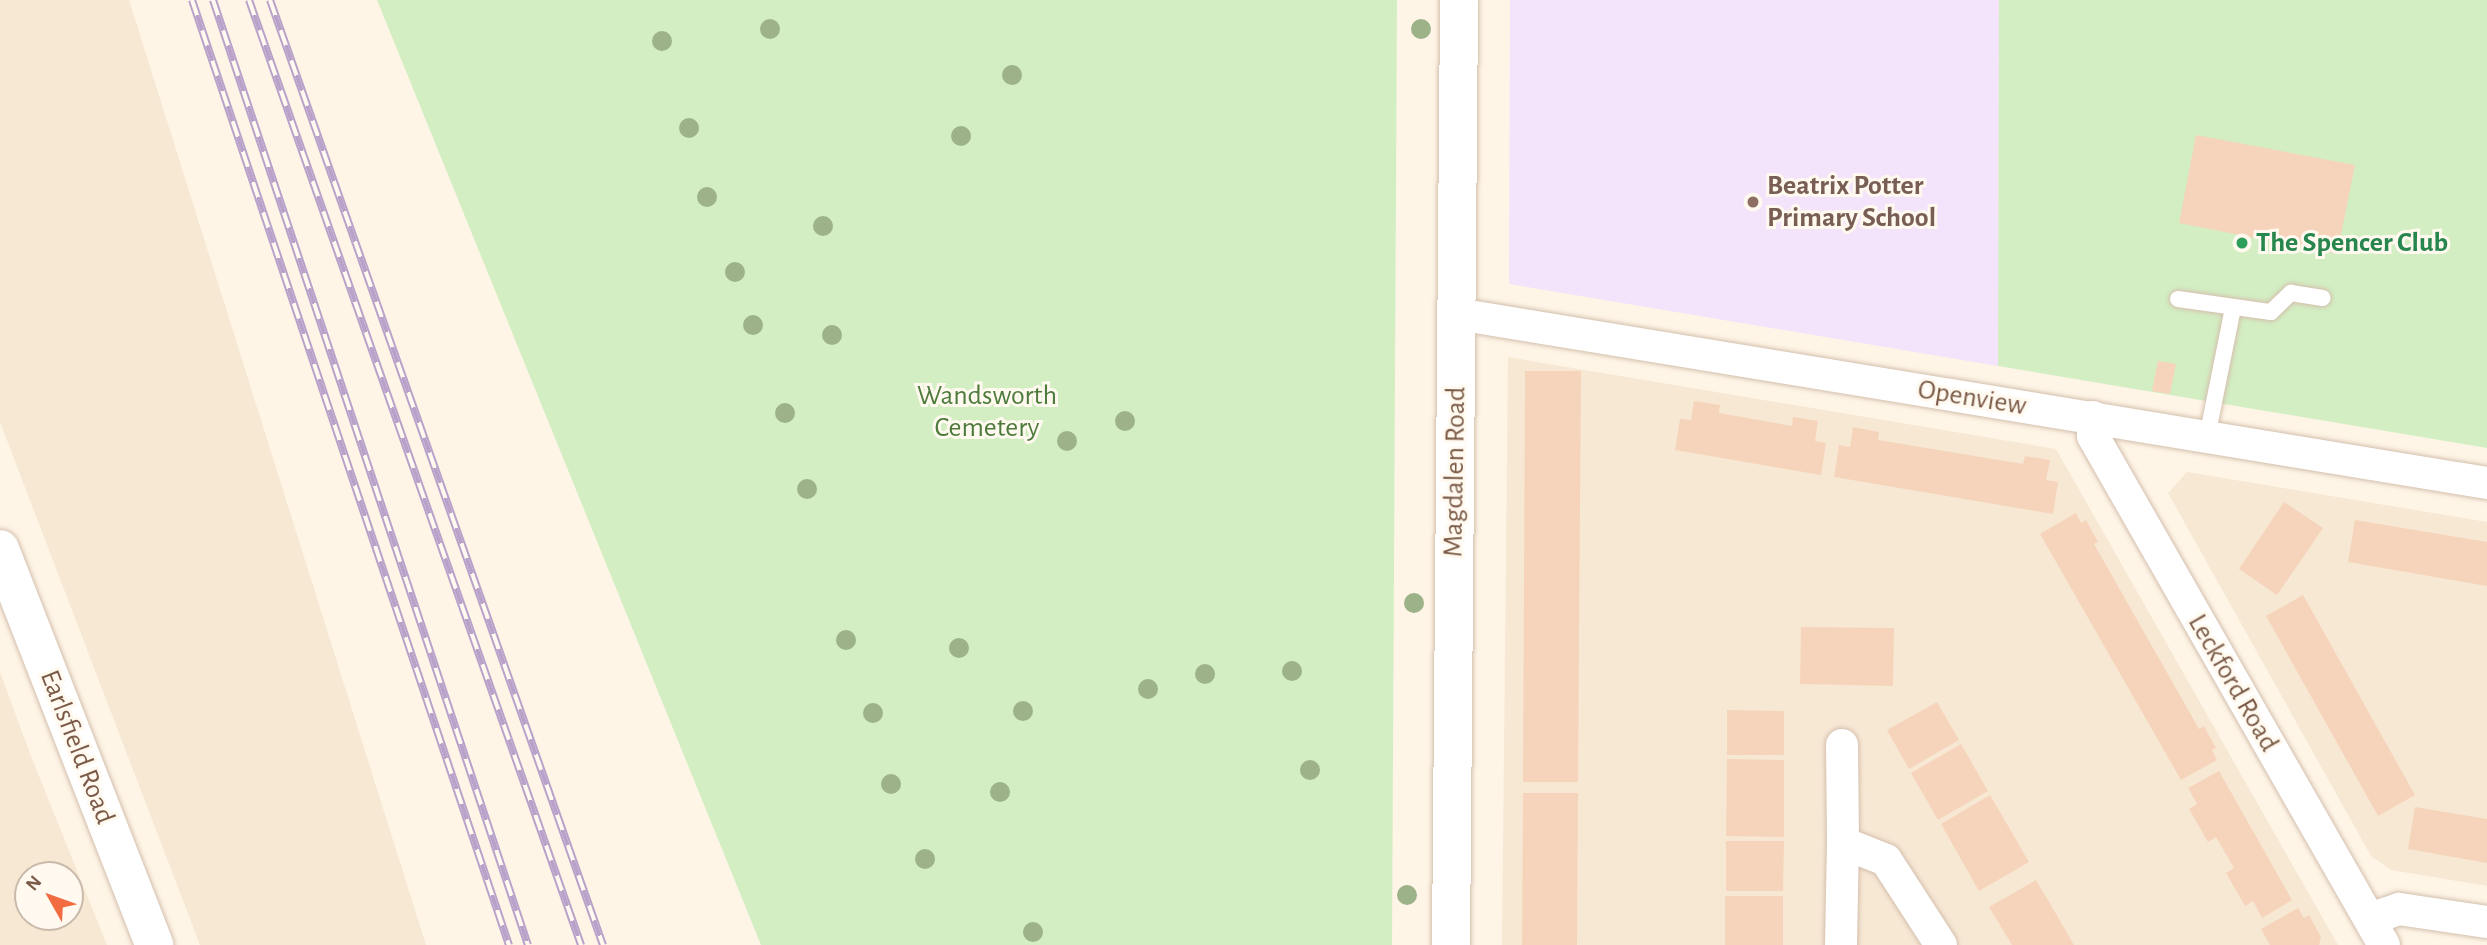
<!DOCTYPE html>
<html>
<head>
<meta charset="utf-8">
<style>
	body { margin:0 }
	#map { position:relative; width:2487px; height:945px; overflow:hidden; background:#fef5e6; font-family:"Alegreya Sans",sans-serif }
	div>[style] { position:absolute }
	.residential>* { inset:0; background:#f7e8d4 }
	.education>* { inset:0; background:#f3e3fb }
	.green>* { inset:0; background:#d3eec3 }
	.building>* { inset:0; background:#f6d4bb }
	.roads { filter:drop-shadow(0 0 2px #d4bfad) drop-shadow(0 0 2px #d4bfad) }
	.service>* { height:16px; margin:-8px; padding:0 8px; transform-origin:8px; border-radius:8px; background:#fff }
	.minor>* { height:32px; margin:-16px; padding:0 16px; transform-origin:16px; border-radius:16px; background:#fff }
	.tertiary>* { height:38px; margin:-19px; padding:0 19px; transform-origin:19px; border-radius:19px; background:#fff }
	.secondary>* { height:38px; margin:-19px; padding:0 19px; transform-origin:19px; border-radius:19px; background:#fff }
	.rail>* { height:8px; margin-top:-4px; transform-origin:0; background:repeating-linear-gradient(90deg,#fff9ef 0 16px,#b9a2ca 0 32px); box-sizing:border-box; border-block:2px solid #b9a2ca }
	.trees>* { width:20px; height:20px; margin:-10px; border-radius:50%; background:#9db288 }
	.dots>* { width:19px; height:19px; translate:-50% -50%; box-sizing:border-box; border:4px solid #fff9ef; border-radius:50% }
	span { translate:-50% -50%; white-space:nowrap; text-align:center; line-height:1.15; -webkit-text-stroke:6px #fff9ef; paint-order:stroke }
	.education-label { font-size:28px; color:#785e54; font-weight:700 }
	.left { translate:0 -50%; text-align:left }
	.leisure-label { font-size:28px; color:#27864d; font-weight:700 }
	.park-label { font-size:28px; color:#4d7b3c }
	.street-label { font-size:28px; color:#7b5b48 }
	.north { position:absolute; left:14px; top:861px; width:70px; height:70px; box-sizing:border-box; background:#fff9ef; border:2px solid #cabaac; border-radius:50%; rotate:310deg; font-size:19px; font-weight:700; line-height:28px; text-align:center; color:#7b5b48 }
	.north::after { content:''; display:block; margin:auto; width:24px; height:32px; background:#f36c41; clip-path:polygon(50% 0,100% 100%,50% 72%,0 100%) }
</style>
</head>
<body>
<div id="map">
	<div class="residential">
		<i style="clip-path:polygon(0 0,129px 0,426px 945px,200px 945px,0 422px)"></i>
		<i style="clip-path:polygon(1508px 357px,2056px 449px,2338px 945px,1502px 945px)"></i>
		<i style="clip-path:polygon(2187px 472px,2487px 522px,2487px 886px,2391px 870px,2371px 856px,2168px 493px)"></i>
		<i style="clip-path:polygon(evenodd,0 672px,31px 756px,107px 945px,0 945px,0 672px,28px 875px,70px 875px,70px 917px,28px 917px,28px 875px)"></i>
	</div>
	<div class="education">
		<i style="clip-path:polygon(1510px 0,1999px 0,1998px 366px,1509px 284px)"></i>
	</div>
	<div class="green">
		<i style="clip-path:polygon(377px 0,1397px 0,1392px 945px,761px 945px)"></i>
		<i style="clip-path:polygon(1999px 0,2487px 0,2487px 448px,1998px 366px)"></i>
	</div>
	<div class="building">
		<i style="clip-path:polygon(2196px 135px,2355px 165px,2337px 254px,2179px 223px)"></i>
		<i style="clip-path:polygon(2158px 361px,2176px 364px,2170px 394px,2152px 391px)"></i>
		<i style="clip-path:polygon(1525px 371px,1581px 371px,1578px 782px,1523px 782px)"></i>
		<i style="clip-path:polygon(1694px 401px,1720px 405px,1719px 413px,1792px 426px,1793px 417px,1818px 421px,1815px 441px,1826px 443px,1821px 475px,1675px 450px,1680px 419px,1691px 420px)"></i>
		<i style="clip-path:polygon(1853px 427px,1879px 432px,1878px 440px,2023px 464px,2025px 456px,2050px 460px,2046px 480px,2058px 482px,2053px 514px,1834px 477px,1839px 445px,1850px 447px)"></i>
		<i style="clip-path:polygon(2284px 502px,2323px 528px,2277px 595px,2239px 569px)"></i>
		<i style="clip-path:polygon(2076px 513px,2081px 523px,2086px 520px,2098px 542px,2094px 544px,2199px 729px,2204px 726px,2216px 748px,2212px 750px,2217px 760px,2181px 780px,2040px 534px)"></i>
		<i style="clip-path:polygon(2355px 520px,2487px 542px,2487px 586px,2348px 562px)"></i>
		<i style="clip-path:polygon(2303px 595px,2415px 795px,2378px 816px,2266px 616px)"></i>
		<i style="clip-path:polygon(1801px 627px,1894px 628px,1893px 686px,1800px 684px)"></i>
		<i style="clip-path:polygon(1937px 702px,1959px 740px,1909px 769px,1887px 730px)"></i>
		<i style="clip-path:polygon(1727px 710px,1784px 711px,1784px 755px,1727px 755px)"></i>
		<i style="clip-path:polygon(1961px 744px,1988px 791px,1938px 820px,1911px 773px)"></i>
		<i style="clip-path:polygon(1727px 759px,1784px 760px,1784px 837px,1726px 836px)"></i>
		<i style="clip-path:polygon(2219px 771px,2292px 900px,2262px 918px,2253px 901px,2245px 906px,2226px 873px,2234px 868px,2216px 837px,2208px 842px,2189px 809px,2197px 804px,2188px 788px)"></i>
		<i style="clip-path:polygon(1523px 793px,1578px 793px,1577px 945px,1522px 945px)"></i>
		<i style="clip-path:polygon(1990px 795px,2029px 862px,1979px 891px,1941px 824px)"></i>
		<i style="clip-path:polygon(2415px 807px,2487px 819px,2487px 863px,2408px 849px)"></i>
		<i style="clip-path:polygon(1726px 841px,1784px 841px,1783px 891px,1726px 891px)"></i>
		<i style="clip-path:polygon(2036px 880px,2052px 907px,2074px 945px,2012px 945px,1989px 907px)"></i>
		<i style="clip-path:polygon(1725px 896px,1783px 896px,1783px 945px,1725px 945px)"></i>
		<i style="clip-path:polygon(2298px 908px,2304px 918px,2309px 915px,2321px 937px,2319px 945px,2270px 945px,2261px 929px)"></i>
	</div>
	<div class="roads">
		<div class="service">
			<i style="left:2178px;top:299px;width:94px;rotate:8deg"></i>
			<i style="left:2271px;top:312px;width:28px;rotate:-44deg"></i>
			<i style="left:2291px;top:293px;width:32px;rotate:9deg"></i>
			<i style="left:2207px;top:437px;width:132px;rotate:-78.6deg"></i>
		</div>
		<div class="minor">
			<i style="left:1457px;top:314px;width:1044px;rotate:9.32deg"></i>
			<i style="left:2093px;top:417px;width:19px;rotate:90deg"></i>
			<i style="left:2093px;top:436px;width:586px;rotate:60.24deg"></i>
			<i style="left:1842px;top:745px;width:98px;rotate:89.4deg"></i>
			<i style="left:2370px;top:919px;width:31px;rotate:-19deg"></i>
			<i style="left:2399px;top:909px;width:89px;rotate:8.4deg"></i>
			<i style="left:1841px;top:945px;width:102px;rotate:-88.9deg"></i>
			<i style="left:1843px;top:843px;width:46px;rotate:21.6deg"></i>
			<i style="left:1886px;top:860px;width:101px;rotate:57.1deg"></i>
		</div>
		<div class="tertiary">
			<i style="left:1451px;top:945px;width:945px;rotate:-89.51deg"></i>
		</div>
		<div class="secondary">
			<i style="left:0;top:549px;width:425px;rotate:68.7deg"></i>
		</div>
	</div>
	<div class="rail">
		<i style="left:192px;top:0;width:997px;rotate:71.46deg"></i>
		<i style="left:213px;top:0;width:996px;rotate:71.57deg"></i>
		<i style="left:249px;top:0;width:1002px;rotate:70.64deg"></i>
		<i style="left:270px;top:0;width:1002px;rotate:70.59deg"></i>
	</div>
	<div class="trees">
		<i style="left:770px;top:29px"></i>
		<i style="left:1421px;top:29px"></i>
		<i style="left:662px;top:41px"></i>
		<i style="left:1012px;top:75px"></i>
		<i style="left:689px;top:128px"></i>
		<i style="left:961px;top:136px"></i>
		<i style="left:707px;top:197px"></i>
		<i style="left:823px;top:226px"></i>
		<i style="left:735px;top:272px"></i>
		<i style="left:753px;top:325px"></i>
		<i style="left:832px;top:335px"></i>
		<i style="left:785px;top:413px"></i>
		<i style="left:1125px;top:421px"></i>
		<i style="left:1067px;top:441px"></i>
		<i style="left:807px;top:489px"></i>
		<i style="left:1414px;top:603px"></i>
		<i style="left:846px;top:640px"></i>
		<i style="left:959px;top:648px"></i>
		<i style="left:1292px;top:671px"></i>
		<i style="left:1205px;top:674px"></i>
		<i style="left:1148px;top:689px"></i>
		<i style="left:1023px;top:711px"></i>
		<i style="left:873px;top:713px"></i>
		<i style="left:1310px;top:770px"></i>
		<i style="left:891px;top:784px"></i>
		<i style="left:1000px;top:792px"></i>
		<i style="left:925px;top:859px"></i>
		<i style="left:1407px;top:895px"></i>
		<i style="left:1033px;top:932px"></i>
	</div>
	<div class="dots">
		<i style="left:1753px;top:202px;background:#8d6e63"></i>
		<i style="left:2242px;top:243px;background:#2e9e5b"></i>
	</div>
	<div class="education-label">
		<span class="left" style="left:1767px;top:202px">Beatrix Potter<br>Primary School</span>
	</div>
	<div class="leisure-label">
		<span class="left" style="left:2256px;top:243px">The Spencer Club</span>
	</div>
	<div class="park-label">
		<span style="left:987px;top:412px">Wandsworth<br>Cemetery</span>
	</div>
	<div class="street-label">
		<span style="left:1972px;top:398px;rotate:9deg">Openview</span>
		<span style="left:1455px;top:472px;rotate:-89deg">Magdalen Road</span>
		<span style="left:2233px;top:683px;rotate:60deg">Leckford Road</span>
		<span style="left:77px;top:747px;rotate:69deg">Earlsfield Road</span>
	</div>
	<div class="north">N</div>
</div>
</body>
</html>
